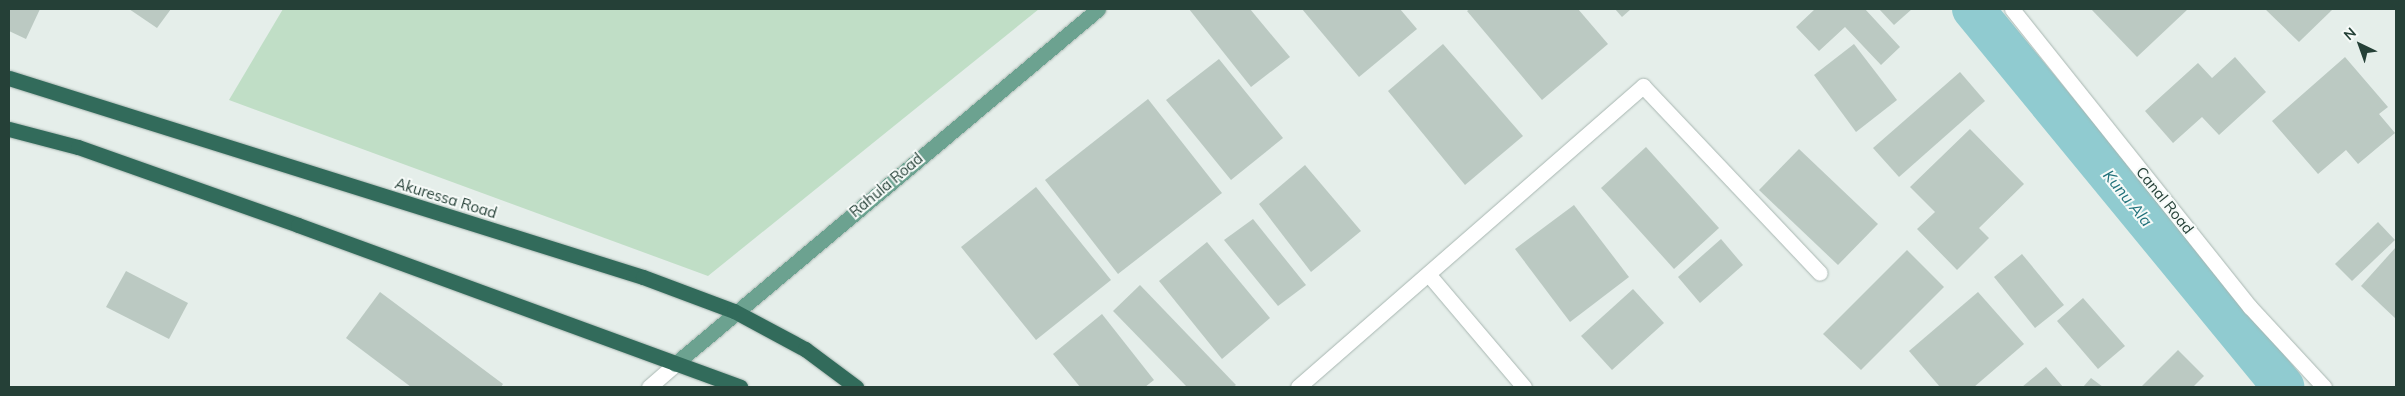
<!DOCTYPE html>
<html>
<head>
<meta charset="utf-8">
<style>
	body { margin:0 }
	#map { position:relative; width:2405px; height:396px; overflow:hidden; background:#e5eeea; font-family:Mulish,sans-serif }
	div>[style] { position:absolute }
	.green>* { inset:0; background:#c0dec6 }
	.canal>* { height:42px; margin:-21px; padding:0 21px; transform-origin:21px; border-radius:21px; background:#90cbd0 }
	.building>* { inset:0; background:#bbc9c2 }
	.roads { filter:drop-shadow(0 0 1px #a8b6b1) drop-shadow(0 0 1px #a8b6b1) }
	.minor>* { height:15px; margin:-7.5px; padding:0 7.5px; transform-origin:7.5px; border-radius:7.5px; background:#fff }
	.major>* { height:15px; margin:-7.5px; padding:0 7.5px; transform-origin:7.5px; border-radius:7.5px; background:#6ca290 }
	.highway>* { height:15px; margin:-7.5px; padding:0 7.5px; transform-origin:7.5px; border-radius:7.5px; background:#326b5b }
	span { translate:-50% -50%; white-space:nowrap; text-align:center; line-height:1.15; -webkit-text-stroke:4px #f6faf8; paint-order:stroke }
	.street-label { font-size:15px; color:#254037 }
	.water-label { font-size:16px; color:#20717a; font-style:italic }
	.frame { position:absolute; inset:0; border:10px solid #254037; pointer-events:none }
	.north { position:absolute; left:2335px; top:20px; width:50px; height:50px; -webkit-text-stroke:4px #f6faf8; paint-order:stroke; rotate:318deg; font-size:14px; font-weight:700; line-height:20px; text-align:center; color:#254037 }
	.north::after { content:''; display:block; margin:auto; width:18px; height:22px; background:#254037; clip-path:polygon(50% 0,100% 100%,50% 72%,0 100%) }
</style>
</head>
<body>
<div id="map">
	<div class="green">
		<i style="clip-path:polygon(283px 9px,1039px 9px,708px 276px,229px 100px)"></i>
	</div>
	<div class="canal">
		<i style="left:1973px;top:9px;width:489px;rotate:50.6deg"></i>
	</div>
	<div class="building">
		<i style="clip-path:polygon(9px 9px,40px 9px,26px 39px,9px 31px)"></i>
		<i style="clip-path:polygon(129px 9px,171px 9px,157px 28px)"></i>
		<i style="clip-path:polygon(1189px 9px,1250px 9px,1290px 57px,1251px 87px)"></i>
		<i style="clip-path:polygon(1302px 9px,1400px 9px,1417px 29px,1359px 77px)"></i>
		<i style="clip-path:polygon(1470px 9px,1578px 9px,1608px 44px,1542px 100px,1467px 11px)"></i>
		<i style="clip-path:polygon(1615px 9px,1631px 9px,1622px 17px)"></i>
		<i style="clip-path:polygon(1815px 9px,1865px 9px,1900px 47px,1881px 65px,1845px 27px,1819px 51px,1796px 27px)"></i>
		<i style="clip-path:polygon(1879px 9px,1912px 9px,1894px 25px)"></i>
		<i style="clip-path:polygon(2091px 9px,2188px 9px,2137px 57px)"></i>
		<i style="clip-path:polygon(2265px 9px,2333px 9px,2299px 42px)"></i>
		<i style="clip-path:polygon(1443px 44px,1523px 136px,1465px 185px,1388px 91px)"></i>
		<i style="clip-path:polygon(1854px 44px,1897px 100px,1856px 132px,1814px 75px)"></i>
		<i style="clip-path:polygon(2235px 57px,2266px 92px,2219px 135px,2202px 117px,2173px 143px,2145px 111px,2198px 63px,2212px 78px)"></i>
		<i style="clip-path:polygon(2345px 57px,2388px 107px,2379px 114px,2395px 133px,2358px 164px,2346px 150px,2318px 174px,2272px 121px)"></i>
		<i style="clip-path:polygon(1219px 59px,1283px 138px,1231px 180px,1166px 100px)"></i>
		<i style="clip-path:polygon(1960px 72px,1985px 101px,1899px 177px,1873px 148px)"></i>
		<i style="clip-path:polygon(1148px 99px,1222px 193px,1118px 274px,1045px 180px)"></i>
		<i style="clip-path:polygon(1970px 129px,2024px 184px,1979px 228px,1989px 238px,1957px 270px,1917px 229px,1935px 212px,1910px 187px)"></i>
		<i style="clip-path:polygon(1646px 147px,1719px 228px,1674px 269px,1601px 188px)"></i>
		<i style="clip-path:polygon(1799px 149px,1878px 224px,1838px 265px,1759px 190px)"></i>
		<i style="clip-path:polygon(1305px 165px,1361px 231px,1311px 272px,1259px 204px)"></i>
		<i style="clip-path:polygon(1036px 187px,1111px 280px,1036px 340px,961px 247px)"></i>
		<i style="clip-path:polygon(1574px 205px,1629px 277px,1570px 322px,1515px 249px)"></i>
		<i style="clip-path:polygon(1253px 219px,1306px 285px,1278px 306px,1224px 240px)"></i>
		<i style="clip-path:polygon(2378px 222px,2395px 240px,2352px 281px,2335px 264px)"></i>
		<i style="clip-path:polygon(1721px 239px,1743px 265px,1700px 303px,1678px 277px)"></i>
		<i style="clip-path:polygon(1207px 242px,1270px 318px,1222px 359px,1159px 281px)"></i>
		<i style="clip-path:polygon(2396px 247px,2396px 319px,2361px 286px)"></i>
		<i style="clip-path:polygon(1907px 250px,1944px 287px,1861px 370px,1823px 334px)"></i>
		<i style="clip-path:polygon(2022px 254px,2064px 305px,2035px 328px,1994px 277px)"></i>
		<i style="clip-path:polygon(126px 271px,188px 303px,169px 339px,106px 307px)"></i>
		<i style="clip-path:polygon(1140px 285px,1236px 385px,1233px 387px,1187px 387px,1113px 311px)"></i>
		<i style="clip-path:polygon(1633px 289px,1664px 323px,1612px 370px,1581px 336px)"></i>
		<i style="clip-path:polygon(380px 292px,503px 384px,501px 387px,411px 387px,346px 338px)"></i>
		<i style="clip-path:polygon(1978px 292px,2024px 344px,1974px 387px,1940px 387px,1909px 351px)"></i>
		<i style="clip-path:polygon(2083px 298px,2125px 346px,2098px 369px,2057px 321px)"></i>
		<i style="clip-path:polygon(1102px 314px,1154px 380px,1145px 387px,1080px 387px,1053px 354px)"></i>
		<i style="clip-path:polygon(2178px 350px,2204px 376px,2193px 387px,2141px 387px)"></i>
		<i style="clip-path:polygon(2046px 367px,2063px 387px,2022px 387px)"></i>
		<i style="clip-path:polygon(2091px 378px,2103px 387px,2083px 387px)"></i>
	</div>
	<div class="roads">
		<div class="minor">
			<i style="left:2012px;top:9px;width:381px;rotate:51.4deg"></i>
			<i style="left:2250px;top:307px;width:109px;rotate:47.2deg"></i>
			<i style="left:1429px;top:275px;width:147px;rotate:49.7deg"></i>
			<i style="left:649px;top:387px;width:35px;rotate:-41deg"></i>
			<i style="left:1298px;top:387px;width:458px;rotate:-41.1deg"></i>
			<i style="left:1643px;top:86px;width:257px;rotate:46.6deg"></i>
		</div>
		<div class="major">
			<i style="left:675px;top:364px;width:552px;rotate:-40deg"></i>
		</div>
		<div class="highway">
			<i style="left:9px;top:78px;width:664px;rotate:17.43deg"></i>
			<i style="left:643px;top:277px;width:97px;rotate:20.5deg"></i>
			<i style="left:734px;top:311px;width:81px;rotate:28.2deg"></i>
			<i style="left:805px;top:349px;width:64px;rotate:36.7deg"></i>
			<i style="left:9px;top:129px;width:71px;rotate:14.6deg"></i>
			<i style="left:78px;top:147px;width:233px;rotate:19.5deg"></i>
			<i style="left:298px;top:225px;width:471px;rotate:20.1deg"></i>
		</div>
	</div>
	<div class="street-label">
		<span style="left:886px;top:185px;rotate:-40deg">Rahula Road</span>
		<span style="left:446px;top:198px;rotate:17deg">Akuressa Road</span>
		<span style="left:2165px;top:200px;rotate:51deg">Canal Road</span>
	</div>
	<div class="water-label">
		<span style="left:2128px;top:198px;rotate:51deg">Kunu Ala</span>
	</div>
	<div class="frame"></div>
	<div class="north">N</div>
</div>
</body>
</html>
